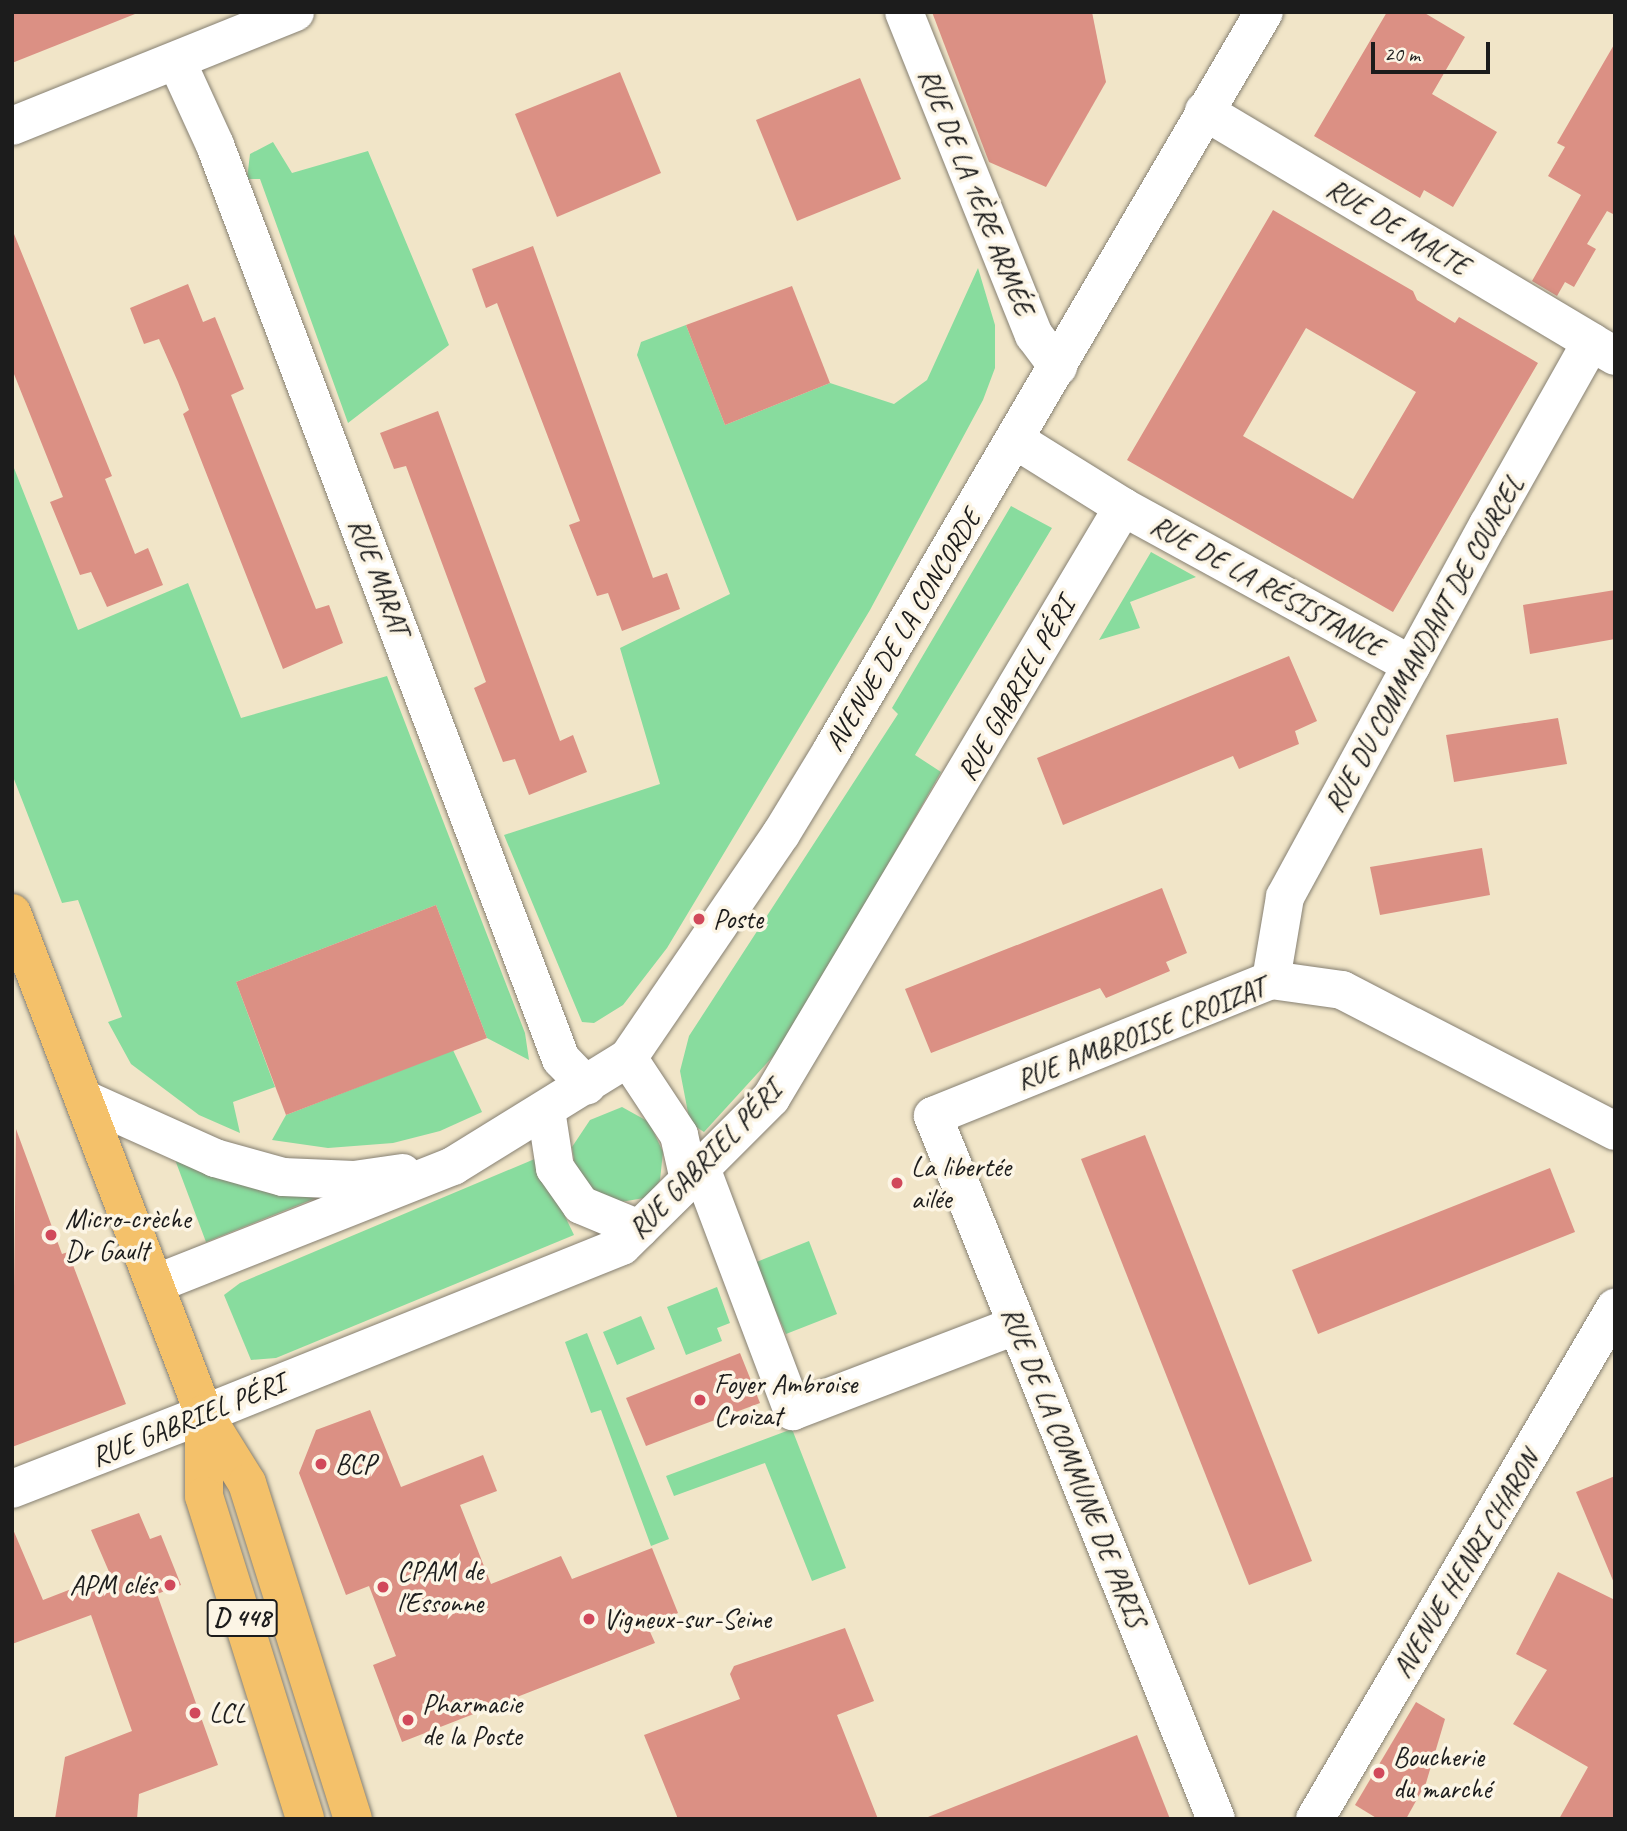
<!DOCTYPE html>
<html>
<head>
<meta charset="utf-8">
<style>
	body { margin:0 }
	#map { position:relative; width:1627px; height:1831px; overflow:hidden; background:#f1e5c8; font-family:Caveat,sans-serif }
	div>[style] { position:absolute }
	.green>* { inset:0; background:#88dc9e }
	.building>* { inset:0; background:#db9084 }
	.roads { filter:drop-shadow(0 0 2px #868072) drop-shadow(0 0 2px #868072) }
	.minor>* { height:38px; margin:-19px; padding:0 19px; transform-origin:19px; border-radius:19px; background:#fff }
	.tertiary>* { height:38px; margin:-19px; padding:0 19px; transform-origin:19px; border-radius:19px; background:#fff }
	.primary>* { height:38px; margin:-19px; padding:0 19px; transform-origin:19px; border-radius:19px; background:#f4c16a }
	.dots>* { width:19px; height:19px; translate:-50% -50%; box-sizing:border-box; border:4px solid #fcf5e5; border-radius:50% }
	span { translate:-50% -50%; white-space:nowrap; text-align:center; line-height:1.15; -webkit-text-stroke:7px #fcf5e5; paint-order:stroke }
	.shield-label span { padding:2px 5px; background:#fcf5e5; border:2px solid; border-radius:5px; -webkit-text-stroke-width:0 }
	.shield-label { font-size:26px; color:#1c1c1c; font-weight:700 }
	.street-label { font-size:28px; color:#1c1c1c }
	.poi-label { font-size:28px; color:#1c1c1c }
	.left { translate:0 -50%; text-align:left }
	.right { translate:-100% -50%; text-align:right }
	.frame { position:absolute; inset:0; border:14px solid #1c1c1c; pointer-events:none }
	.scale { position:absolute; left:1371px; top:42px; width:119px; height:32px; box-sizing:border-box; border:4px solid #1c1c1c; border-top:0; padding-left:9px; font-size:21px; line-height:24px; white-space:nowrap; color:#1c1c1c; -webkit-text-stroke:5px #fcf5e5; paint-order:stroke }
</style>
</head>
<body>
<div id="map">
	<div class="green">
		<i style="clip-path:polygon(273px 142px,292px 173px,368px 151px,449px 345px,348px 423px,260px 179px,247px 179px,250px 154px)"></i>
		<i style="clip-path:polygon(978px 268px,995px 325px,995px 368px,983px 400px,870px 610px,667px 948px,623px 1005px,594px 1023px,582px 1022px,504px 835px,660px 784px,620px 648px,730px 594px,637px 355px,641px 342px,686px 325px,725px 425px,830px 383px,894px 404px,927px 380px)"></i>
		<i style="clip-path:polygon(12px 463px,78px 630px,188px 583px,241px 718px,387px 676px,525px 1033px,529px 1060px,487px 1038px,436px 905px,236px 982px,275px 1087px,233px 1102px,240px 1133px,199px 1115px,131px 1064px,108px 1022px,122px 1017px,78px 900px,62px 903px,12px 774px)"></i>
		<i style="clip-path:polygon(1011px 506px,1052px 528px,915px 755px,941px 772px,787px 1041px,704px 1132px,690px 1123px,680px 1071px,689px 1036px,898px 714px,892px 708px)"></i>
		<i style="clip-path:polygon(1151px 552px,1196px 577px,1130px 602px,1140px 628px,1099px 640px)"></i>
		<i style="clip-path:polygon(453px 1050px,482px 1112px,440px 1131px,393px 1143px,328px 1148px,272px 1140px,286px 1115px)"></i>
		<i style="clip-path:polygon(622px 1107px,649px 1122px,663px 1152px,660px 1180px,650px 1197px,615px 1203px,589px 1193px,576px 1172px,572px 1147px,590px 1120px)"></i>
		<i style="clip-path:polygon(174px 1157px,241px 1182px,316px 1198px,206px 1242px)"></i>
		<i style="clip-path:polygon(537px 1158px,574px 1235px,276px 1358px,251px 1360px,224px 1295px,240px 1283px)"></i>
		<i style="clip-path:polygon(809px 1241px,837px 1314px,786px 1334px,754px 1263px)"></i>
		<i style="clip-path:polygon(717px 1287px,730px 1323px,717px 1328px,722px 1341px,686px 1355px,667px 1307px)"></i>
		<i style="clip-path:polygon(641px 1316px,655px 1349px,617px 1365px,603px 1332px)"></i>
		<i style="clip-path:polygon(587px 1333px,669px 1539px,651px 1546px,601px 1410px,591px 1413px,565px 1342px)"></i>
		<i style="clip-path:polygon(792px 1429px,846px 1568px,812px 1581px,765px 1463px,674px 1496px,666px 1476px)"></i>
	</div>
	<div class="building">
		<i style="clip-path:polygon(12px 12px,135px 12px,135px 14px,12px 63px)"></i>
		<i style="clip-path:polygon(932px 12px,1092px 12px,1106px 82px,1046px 187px,989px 162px)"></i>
		<i style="clip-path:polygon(1387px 12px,1423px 12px,1465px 37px,1432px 94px,1497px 132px,1453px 207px,1424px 190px,1420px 198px,1314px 136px)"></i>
		<i style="clip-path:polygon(1615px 43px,1615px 215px,1607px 211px,1587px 244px,1596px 249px,1574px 287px,1565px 282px,1557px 296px,1532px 281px,1581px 195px,1548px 176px,1565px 147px,1557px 143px)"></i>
		<i style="clip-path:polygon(620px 72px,661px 173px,557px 217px,515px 114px)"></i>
		<i style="clip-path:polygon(860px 78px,901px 179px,797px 221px,756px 120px)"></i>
		<i style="clip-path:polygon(evenodd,1273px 210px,1413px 291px,1417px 300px,1455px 323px,1459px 317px,1538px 363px,1393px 612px,1127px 460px,1273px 210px,1306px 328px,1416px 392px,1353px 499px,1243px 436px,1306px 328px)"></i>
		<i style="clip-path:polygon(12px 229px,112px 476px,105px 479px,135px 554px,148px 548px,163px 585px,107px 607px,91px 572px,80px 575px,50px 502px,63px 497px,12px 369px)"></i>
		<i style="clip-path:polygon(533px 246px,653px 578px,667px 573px,680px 609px,622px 631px,608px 593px,597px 596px,569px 525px,580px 521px,497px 303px,486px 308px,472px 269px)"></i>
		<i style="clip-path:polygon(188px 284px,203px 322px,215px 317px,244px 389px,231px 395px,316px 609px,329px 605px,343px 643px,283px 669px,183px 414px,189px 410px,178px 382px,159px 339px,144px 344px,130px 308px)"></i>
		<i style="clip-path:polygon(792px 286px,830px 383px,725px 425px,686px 325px)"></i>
		<i style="clip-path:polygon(438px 411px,560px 741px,573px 735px,587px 772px,529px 795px,515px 759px,503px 762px,474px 688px,486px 682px,406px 466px,394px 469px,380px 433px)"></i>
		<i style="clip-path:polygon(1615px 590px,1615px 639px,1530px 654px,1523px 605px)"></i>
		<i style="clip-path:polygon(1289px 656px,1317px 721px,1295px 731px,1299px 744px,1239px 769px,1233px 756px,1063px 825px,1037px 758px)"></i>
		<i style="clip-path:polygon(1558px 718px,1567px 764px,1454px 782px,1446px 735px)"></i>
		<i style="clip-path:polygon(1482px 848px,1490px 895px,1380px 915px,1370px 867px)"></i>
		<i style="clip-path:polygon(1162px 888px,1187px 953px,1166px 962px,1170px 971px,1106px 998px,1100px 988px,931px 1053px,905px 989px)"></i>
		<i style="clip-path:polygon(436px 905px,487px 1038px,286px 1115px,236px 982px)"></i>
		<i style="clip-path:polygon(16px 1129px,62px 1254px,68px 1252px,126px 1404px,12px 1447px)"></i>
		<i style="clip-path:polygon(1145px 1135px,1312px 1561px,1249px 1585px,1081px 1159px)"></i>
		<i style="clip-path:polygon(1550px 1168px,1575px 1232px,1318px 1334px,1292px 1270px)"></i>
		<i style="clip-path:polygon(740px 1353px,760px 1403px,646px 1446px,626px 1398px)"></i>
		<i style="clip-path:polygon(370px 1410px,401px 1487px,483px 1455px,497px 1491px,460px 1505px,491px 1584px,561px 1556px,572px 1579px,652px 1548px,678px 1613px,647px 1625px,655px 1643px,402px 1742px,373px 1665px,396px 1656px,369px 1586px,346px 1595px,299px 1473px,316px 1430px)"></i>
		<i style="clip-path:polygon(1615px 1476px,1615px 1583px,1614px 1583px,1576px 1492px)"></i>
		<i style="clip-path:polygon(139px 1513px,150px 1539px,161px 1535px,181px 1585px,157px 1594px,218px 1765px,139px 1794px,137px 1819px,55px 1819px,65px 1757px,132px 1731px,91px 1615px,12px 1644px,12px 1527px,43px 1600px,110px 1574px,91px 1530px)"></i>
		<i style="clip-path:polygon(1558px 1572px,1615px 1600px,1615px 1819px,1559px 1819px,1588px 1767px,1513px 1724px,1547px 1670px,1516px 1654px)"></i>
		<i style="clip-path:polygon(845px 1628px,874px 1701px,837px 1715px,878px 1819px,678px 1819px,644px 1735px,740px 1699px,730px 1674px,734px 1666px)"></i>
		<i style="clip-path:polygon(1416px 1702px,1445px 1719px,1426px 1783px,1406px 1819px,1378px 1819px,1355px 1805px)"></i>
		<i style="clip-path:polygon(1137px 1735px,1170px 1819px,928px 1819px,928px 1817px)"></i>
	</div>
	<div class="roads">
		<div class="minor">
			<i style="left:904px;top:12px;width:348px;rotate:68.1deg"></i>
			<i style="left:1034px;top:335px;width:40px;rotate:53deg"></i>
			<i style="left:177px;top:62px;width:91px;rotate:65.4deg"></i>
			<i style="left:215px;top:145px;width:977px;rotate:69.27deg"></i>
			<i style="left:561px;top:1059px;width:37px;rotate:46deg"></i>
			<i style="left:1204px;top:111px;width:451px;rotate:30.8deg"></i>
			<i style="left:12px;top:126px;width:305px;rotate:-21.9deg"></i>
			<i style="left:1123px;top:507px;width:329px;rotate:28.7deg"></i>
			<i style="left:1271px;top:980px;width:84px;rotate:-80.4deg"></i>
			<i style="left:1285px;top:897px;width:424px;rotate:-61.4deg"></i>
			<i style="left:1488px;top:525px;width:210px;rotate:-60.6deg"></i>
			<i style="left:1591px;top:342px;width:28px;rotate:30deg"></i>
			<i style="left:546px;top:1110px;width:59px;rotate:81.2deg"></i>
			<i style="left:555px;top:1168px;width:45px;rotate:54.9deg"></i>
			<i style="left:581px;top:1205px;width:63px;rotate:22.5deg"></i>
			<i style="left:701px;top:1168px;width:260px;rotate:69.3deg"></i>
			<i style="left:793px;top:1411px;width:240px;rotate:-21deg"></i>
			<i style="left:689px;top:1180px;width:116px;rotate:-45deg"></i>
			<i style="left:771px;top:1098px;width:688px;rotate:-59.22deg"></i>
			<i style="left:1123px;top:507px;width:125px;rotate:-148.1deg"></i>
			<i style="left:12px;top:1489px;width:206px;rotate:-21.3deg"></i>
			<i style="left:1216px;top:1819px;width:758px;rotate:-111.93deg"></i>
			<i style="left:933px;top:1116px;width:364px;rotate:-21.9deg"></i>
			<i style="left:1271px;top:980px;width:72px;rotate:8deg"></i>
			<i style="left:1342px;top:990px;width:307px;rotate:27.3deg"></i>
			<i style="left:1315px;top:1819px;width:593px;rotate:-59.58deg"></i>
		</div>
		<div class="tertiary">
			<i style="left:84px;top:1099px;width:144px;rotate:24.2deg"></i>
			<i style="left:215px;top:1158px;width:71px;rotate:15.6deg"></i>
			<i style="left:283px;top:1177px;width:71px;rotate:2.4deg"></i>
			<i style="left:354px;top:1180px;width:49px;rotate:-8.3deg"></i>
			<i style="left:155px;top:1284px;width:321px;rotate:-21.6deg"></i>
			<i style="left:453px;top:1166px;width:206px;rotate:-31.7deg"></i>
			<i style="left:628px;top:1058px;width:271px;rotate:-55.7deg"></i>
			<i style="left:781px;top:834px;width:98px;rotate:-58.7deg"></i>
			<i style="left:832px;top:750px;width:855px;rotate:-59.66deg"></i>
			<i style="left:204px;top:1414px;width:450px;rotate:-21.9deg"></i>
			<i style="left:622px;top:1246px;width:94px;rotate:-44.6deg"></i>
			<i style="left:689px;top:1180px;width:46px;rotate:-102.5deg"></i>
			<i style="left:679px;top:1135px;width:92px;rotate:-123.5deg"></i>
		</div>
		<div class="primary">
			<i style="left:12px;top:913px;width:537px;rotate:69.03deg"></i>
			<i style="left:204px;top:1414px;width:81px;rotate:58.1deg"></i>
			<i style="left:247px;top:1483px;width:352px;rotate:72.5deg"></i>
			<i style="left:204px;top:1414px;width:82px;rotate:90deg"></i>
			<i style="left:204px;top:1496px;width:338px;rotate:72.6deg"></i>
		</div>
	</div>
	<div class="dots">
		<i style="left:699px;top:919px;background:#d1495b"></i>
		<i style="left:897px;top:1183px;background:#d1495b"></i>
		<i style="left:51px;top:1235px;background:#d1495b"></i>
		<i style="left:700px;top:1400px;background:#d1495b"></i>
		<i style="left:321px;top:1464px;background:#d1495b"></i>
		<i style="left:170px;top:1585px;background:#d1495b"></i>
		<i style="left:383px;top:1587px;background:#d1495b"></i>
		<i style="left:589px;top:1619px;background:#d1495b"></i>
		<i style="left:195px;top:1713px;background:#d1495b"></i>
		<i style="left:408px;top:1720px;background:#d1495b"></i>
		<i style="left:1379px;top:1773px;background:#d1495b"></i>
	</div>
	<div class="shield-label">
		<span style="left:242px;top:1618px">D 448</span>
	</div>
	<div class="street-label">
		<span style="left:976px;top:192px;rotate:68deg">RUE DE LA 1ÈRE ARMÉE</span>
		<span style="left:1398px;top:227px;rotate:31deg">RUE DE MALTE</span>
		<span style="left:379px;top:577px;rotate:69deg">RUE MARAT</span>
		<span style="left:1267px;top:586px;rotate:29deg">RUE DE LA RÉSISTANCE</span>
		<span style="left:903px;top:630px;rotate:-59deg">AVENUE DE LA CONCORDE</span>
		<span style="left:1424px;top:644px;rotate:-61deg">RUE DU COMMANDANT DE COURCEL</span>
		<span style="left:1016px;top:689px;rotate:-60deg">RUE GABRIEL PÉRI</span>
		<span style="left:1141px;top:1034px;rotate:-21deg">RUE AMBROISE CROIZAT</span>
		<span style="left:705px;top:1160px;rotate:-46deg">RUE GABRIEL PÉRI</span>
		<span style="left:188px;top:1420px;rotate:-22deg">RUE GABRIEL PÉRI</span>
		<span style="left:1074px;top:1467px;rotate:68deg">RUE DE LA COMMUNE DE PARIS</span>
		<span style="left:1466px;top:1564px;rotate:-59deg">AVENUE HENRI CHARON</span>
	</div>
	<div class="poi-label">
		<span class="left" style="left:713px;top:919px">Poste</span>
		<span class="left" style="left:911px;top:1183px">La libertée<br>ailée</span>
		<span class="left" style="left:65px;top:1235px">Micro-crèche<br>Dr Gault</span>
		<span class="left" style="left:714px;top:1400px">Foyer Ambroise<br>Croizat</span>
		<span class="left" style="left:335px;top:1464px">BCP</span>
		<span class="left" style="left:397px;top:1587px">CPAM de<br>l'Essonne</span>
		<span class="right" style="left:156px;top:1585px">APM clés</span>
		<span class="left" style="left:603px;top:1619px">Vigneux-sur-Seine</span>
		<span class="left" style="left:422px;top:1720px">Pharmacie<br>de la Poste</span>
		<span class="left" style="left:209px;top:1713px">LCL</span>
		<span class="left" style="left:1393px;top:1773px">Boucherie<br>du marché</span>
	</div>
	<div class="frame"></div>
	<div class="scale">20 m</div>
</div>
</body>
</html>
